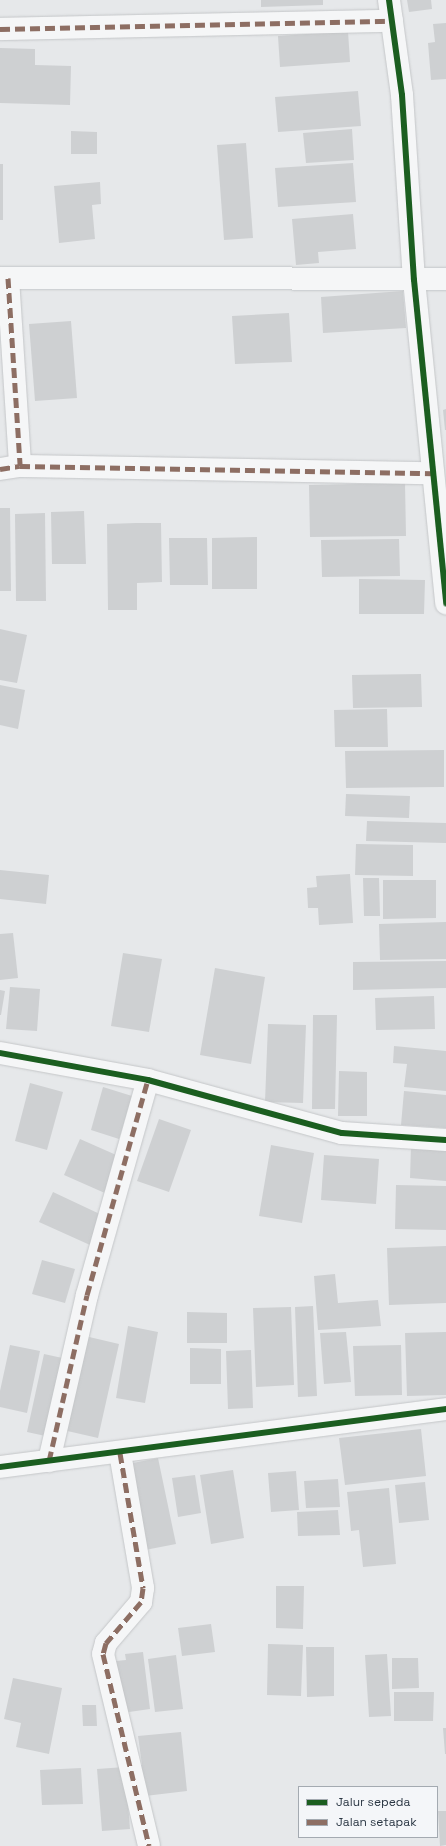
<!DOCTYPE html>
<html>
<head>
<meta charset="utf-8">
<style>
	body { margin:0 }
	#map { position:relative; width:446px; height:1846px; overflow:hidden; background:#e6e8ea; font-family:"Space Grotesk",sans-serif }
	div>[style] { position:absolute }
	.building>* { inset:0; background:#ced0d2 }
	.roads { filter:drop-shadow(0 0 1px #c4c6c8) drop-shadow(0 0 1px #c4c6c8) }
	.minor>* { height:22px; margin:-11px; padding:0 11px; transform-origin:11px; border-radius:11px; background:#f5f6f7 }
	.quiet>* { height:5px; margin-top:-2.5px; transform-origin:0; background:repeating-linear-gradient(90deg,#8d6e63 0 10px,transparent 0 15px) }
	.cycleway>* { height:6px; margin:-3px; padding:0 3px; transform-origin:3px; border-radius:3px; background:#1b5e20 }
	span { translate:-50% -50%; white-space:nowrap; text-align:center; line-height:1.15; -webkit-text-stroke:3.5px #f4f6f9; paint-order:stroke }
	.legend { position:absolute; left:298px; top:1786px; width:140px; height:52px; box-sizing:border-box; background:#f4f6f9; border:1px solid #a4aab1; margin:0; padding:5px 7px; list-style:none; font-size:12px; color:#2b3744 }
	.legend li { display:flex; align-items:center; gap:8px; height:20px }
	.legend b { width:20px; border:1px solid #a4aab1 }
</style>
</head>
<body>
<div id="map">
	<div class="building">
		<i style="clip-path:polygon(261px 0,323px 0,323px 5px,261px 7px)"></i>
		<i style="clip-path:polygon(407px 0,431px 0,432px 9px,409px 12px)"></i>
		<i style="clip-path:polygon(446px 23px,446px 79px,431px 80px,428px 43px,435px 42px,433px 24px)"></i>
		<i style="clip-path:polygon(348px 31px,350px 62px,280px 67px,278px 36px)"></i>
		<i style="clip-path:polygon(0 48px,35px 49px,35px 65px,71px 66px,70px 105px,0 103px)"></i>
		<i style="clip-path:polygon(358px 91px,361px 126px,278px 132px,275px 97px)"></i>
		<i style="clip-path:polygon(352px 129px,354px 160px,306px 163px,303px 133px)"></i>
		<i style="clip-path:polygon(71px 131px,97px 132px,97px 154px,71px 154px)"></i>
		<i style="clip-path:polygon(246px 143px,253px 238px,224px 240px,217px 145px)"></i>
		<i style="clip-path:polygon(353px 163px,356px 202px,278px 207px,275px 168px)"></i>
		<i style="clip-path:polygon(0 164px,3px 164px,3px 220px,0 220px)"></i>
		<i style="clip-path:polygon(100px 182px,101px 204px,92px 205px,95px 239px,59px 243px,54px 186px)"></i>
		<i style="clip-path:polygon(353px 214px,356px 249px,318px 252px,319px 263px,296px 265px,292px 219px)"></i>
		<i style="clip-path:polygon(403px 291px,406px 328px,323px 333px,321px 297px)"></i>
		<i style="clip-path:polygon(289px 313px,292px 362px,235px 364px,232px 316px)"></i>
		<i style="clip-path:polygon(71px 321px,77px 398px,35px 401px,29px 324px)"></i>
		<i style="clip-path:polygon(446px 409px,446px 430px,445px 430px,443px 410px)"></i>
		<i style="clip-path:polygon(405px 483px,406px 536px,310px 537px,309px 485px)"></i>
		<i style="clip-path:polygon(0 508px,10px 508px,11px 591px,0 591px)"></i>
		<i style="clip-path:polygon(84px 511px,86px 564px,52px 564px,51px 512px)"></i>
		<i style="clip-path:polygon(45px 513px,46px 601px,16px 601px,15px 514px)"></i>
		<i style="clip-path:polygon(136px 523px,161px 523px,162px 582px,137px 583px,137px 610px,108px 610px,107px 524px)"></i>
		<i style="clip-path:polygon(257px 537px,257px 589px,212px 589px,212px 538px)"></i>
		<i style="clip-path:polygon(169px 538px,207px 538px,208px 585px,170px 585px)"></i>
		<i style="clip-path:polygon(399px 539px,400px 576px,322px 577px,321px 540px)"></i>
		<i style="clip-path:polygon(359px 579px,425px 580px,424px 614px,359px 614px)"></i>
		<i style="clip-path:polygon(0 629px,27px 635px,17px 683px,0 680px)"></i>
		<i style="clip-path:polygon(421px 674px,422px 707px,353px 708px,352px 675px)"></i>
		<i style="clip-path:polygon(0 685px,25px 690px,18px 729px,0 725px)"></i>
		<i style="clip-path:polygon(387px 709px,388px 747px,335px 747px,334px 710px)"></i>
		<i style="clip-path:polygon(444px 750px,444px 787px,346px 788px,345px 751px)"></i>
		<i style="clip-path:polygon(346px 794px,410px 796px,409px 818px,345px 816px)"></i>
		<i style="clip-path:polygon(367px 821px,446px 823px,446px 843px,366px 841px)"></i>
		<i style="clip-path:polygon(356px 844px,413px 845px,413px 876px,355px 875px)"></i>
		<i style="clip-path:polygon(0 870px,49px 875px,46px 904px,0 899px)"></i>
		<i style="clip-path:polygon(350px 874px,353px 923px,319px 925px,318px 908px,308px 908px,307px 888px,317px 887px,316px 876px)"></i>
		<i style="clip-path:polygon(363px 878px,379px 878px,380px 916px,364px 916px)"></i>
		<i style="clip-path:polygon(383px 880px,436px 880px,436px 918px,383px 919px)"></i>
		<i style="clip-path:polygon(446px 922px,446px 959px,380px 960px,379px 924px)"></i>
		<i style="clip-path:polygon(13px 933px,18px 978px,0 980px,0 934px)"></i>
		<i style="clip-path:polygon(123px 953px,162px 959px,149px 1032px,111px 1026px)"></i>
		<i style="clip-path:polygon(446px 961px,446px 988px,353px 990px,353px 962px)"></i>
		<i style="clip-path:polygon(215px 968px,265px 977px,251px 1064px,200px 1055px)"></i>
		<i style="clip-path:polygon(10px 987px,40px 989px,37px 1031px,6px 1029px)"></i>
		<i style="clip-path:polygon(0 990px,5px 991px,1px 1015px,0 1015px)"></i>
		<i style="clip-path:polygon(434px 996px,435px 1029px,376px 1030px,375px 998px)"></i>
		<i style="clip-path:polygon(313px 1015px,337px 1015px,335px 1109px,312px 1109px)"></i>
		<i style="clip-path:polygon(268px 1024px,306px 1025px,303px 1103px,265px 1102px)"></i>
		<i style="clip-path:polygon(394px 1046px,446px 1051px,446px 1091px,404px 1087px,407px 1064px,393px 1063px)"></i>
		<i style="clip-path:polygon(339px 1071px,367px 1072px,367px 1116px,338px 1116px)"></i>
		<i style="clip-path:polygon(30px 1083px,63px 1092px,47px 1150px,15px 1141px)"></i>
		<i style="clip-path:polygon(103px 1087px,132px 1096px,119px 1139px,91px 1130px)"></i>
		<i style="clip-path:polygon(404px 1091px,446px 1095px,446px 1128px,401px 1125px)"></i>
		<i style="clip-path:polygon(159px 1119px,191px 1130px,169px 1192px,137px 1181px)"></i>
		<i style="clip-path:polygon(80px 1139px,123px 1158px,107px 1194px,64px 1175px)"></i>
		<i style="clip-path:polygon(271px 1145px,314px 1153px,302px 1223px,259px 1216px)"></i>
		<i style="clip-path:polygon(411px 1146px,446px 1148px,446px 1181px,410px 1178px)"></i>
		<i style="clip-path:polygon(324px 1155px,379px 1159px,376px 1204px,321px 1200px)"></i>
		<i style="clip-path:polygon(396px 1185px,446px 1186px,446px 1230px,395px 1229px)"></i>
		<i style="clip-path:polygon(53px 1192px,104px 1216px,90px 1245px,39px 1222px)"></i>
		<i style="clip-path:polygon(446px 1246px,446px 1303px,389px 1305px,387px 1248px)"></i>
		<i style="clip-path:polygon(42px 1260px,75px 1269px,65px 1303px,32px 1294px)"></i>
		<i style="clip-path:polygon(335px 1274px,338px 1303px,378px 1300px,381px 1326px,318px 1330px,314px 1276px)"></i>
		<i style="clip-path:polygon(313px 1306px,317px 1396px,298px 1397px,295px 1307px)"></i>
		<i style="clip-path:polygon(291px 1307px,294px 1385px,256px 1387px,253px 1308px)"></i>
		<i style="clip-path:polygon(187px 1312px,227px 1313px,227px 1343px,187px 1343px)"></i>
		<i style="clip-path:polygon(128px 1326px,158px 1332px,145px 1403px,116px 1398px)"></i>
		<i style="clip-path:polygon(346px 1332px,351px 1382px,324px 1384px,320px 1333px)"></i>
		<i style="clip-path:polygon(446px 1332px,446px 1395px,407px 1396px,405px 1333px)"></i>
		<i style="clip-path:polygon(85px 1336px,119px 1344px,98px 1438px,63px 1430px)"></i>
		<i style="clip-path:polygon(10px 1345px,40px 1351px,27px 1413px,0 1407px,0 1391px)"></i>
		<i style="clip-path:polygon(401px 1345px,402px 1395px,355px 1396px,353px 1346px)"></i>
		<i style="clip-path:polygon(190px 1348px,221px 1349px,221px 1384px,190px 1384px)"></i>
		<i style="clip-path:polygon(251px 1350px,253px 1408px,228px 1409px,226px 1351px)"></i>
		<i style="clip-path:polygon(44px 1354px,67px 1359px,50px 1437px,27px 1432px)"></i>
		<i style="clip-path:polygon(421px 1429px,426px 1476px,345px 1485px,339px 1438px)"></i>
		<i style="clip-path:polygon(158px 1458px,176px 1544px,145px 1550px,128px 1464px)"></i>
		<i style="clip-path:polygon(233px 1470px,244px 1538px,211px 1544px,200px 1475px)"></i>
		<i style="clip-path:polygon(296px 1471px,299px 1510px,271px 1512px,268px 1473px)"></i>
		<i style="clip-path:polygon(195px 1475px,201px 1513px,178px 1517px,172px 1478px)"></i>
		<i style="clip-path:polygon(338px 1479px,340px 1507px,306px 1508px,304px 1481px)"></i>
		<i style="clip-path:polygon(425px 1482px,429px 1520px,399px 1523px,395px 1485px)"></i>
		<i style="clip-path:polygon(389px 1488px,396px 1564px,363px 1567px,359px 1530px,351px 1531px,347px 1492px)"></i>
		<i style="clip-path:polygon(338px 1510px,340px 1535px,298px 1536px,297px 1512px)"></i>
		<i style="clip-path:polygon(276px 1586px,304px 1586px,303px 1629px,276px 1628px)"></i>
		<i style="clip-path:polygon(211px 1624px,215px 1652px,182px 1656px,178px 1628px)"></i>
		<i style="clip-path:polygon(268px 1644px,303px 1645px,301px 1696px,267px 1695px)"></i>
		<i style="clip-path:polygon(306px 1647px,334px 1647px,334px 1696px,307px 1697px)"></i>
		<i style="clip-path:polygon(143px 1652px,150px 1709px,122px 1713px,116px 1661px,126px 1660px,125px 1654px)"></i>
		<i style="clip-path:polygon(387px 1654px,391px 1716px,369px 1717px,365px 1655px)"></i>
		<i style="clip-path:polygon(176px 1655px,183px 1709px,155px 1712px,148px 1659px)"></i>
		<i style="clip-path:polygon(392px 1658px,418px 1658px,419px 1688px,392px 1689px)"></i>
		<i style="clip-path:polygon(13px 1678px,62px 1688px,49px 1754px,16px 1747px,21px 1723px,4px 1719px)"></i>
		<i style="clip-path:polygon(394px 1692px,434px 1692px,433px 1721px,394px 1721px)"></i>
		<i style="clip-path:polygon(82px 1705px,96px 1705px,97px 1726px,83px 1726px)"></i>
		<i style="clip-path:polygon(443px 1728px,446px 1728px,446px 1754px,445px 1754px)"></i>
		<i style="clip-path:polygon(181px 1732px,187px 1791px,145px 1796px,135px 1765px,142px 1765px,138px 1736px)"></i>
		<i style="clip-path:polygon(125px 1767px,130px 1829px,102px 1831px,97px 1769px)"></i>
		<i style="clip-path:polygon(81px 1768px,83px 1804px,42px 1805px,40px 1770px)"></i>
		<i style="clip-path:polygon(438px 1811px,446px 1811px,446px 1845px,440px 1846px)"></i>
	</div>
	<div class="roads">
		<div class="minor">
			<i style="left:389px;top:0;width:96px;rotate:82.2deg"></i>
			<i style="left:402px;top:95px;width:185px;rotate:86.3deg"></i>
			<i style="left:414px;top:280px;width:325px;rotate:84.3deg"></i>
			<i style="left:0;top:29px;width:392px;rotate:-1.2deg"></i>
			<i style="left:0;top:278px;width:446px;rotate:0.1deg"></i>
			<i style="left:8px;top:278px;width:188px;rotate:86.3deg"></i>
			<i style="left:0;top:469px;width:20px;rotate:-9deg"></i>
			<i style="left:20px;top:466px;width:413px;rotate:1deg"></i>
			<i style="left:0;top:1053px;width:150px;rotate:10.3deg"></i>
			<i style="left:148px;top:1080px;width:201px;rotate:15.3deg"></i>
			<i style="left:342px;top:1133px;width:104px;rotate:3.9deg"></i>
			<i style="left:120px;top:1453px;width:137px;rotate:80.3deg"></i>
			<i style="left:143px;top:1588px;width:14px;rotate:98deg"></i>
			<i style="left:141px;top:1602px;width:54px;rotate:130.5deg"></i>
			<i style="left:106px;top:1643px;width:11px;rotate:105deg"></i>
			<i style="left:103px;top:1654px;width:197px;rotate:76.5deg"></i>
			<i style="left:49px;top:1461px;width:170px;rotate:-77.1deg"></i>
			<i style="left:87px;top:1295px;width:223px;rotate:-74.2deg"></i>
			<i style="left:0;top:1467px;width:450px;rotate:-7.4deg"></i>
		</div>
	</div>
	<div class="quiet">
		<i style="left:0;top:29px;width:392px;rotate:-1.2deg"></i>
		<i style="left:8px;top:278px;width:188px;rotate:86.3deg"></i>
		<i style="left:0;top:469px;width:20px;rotate:-9deg"></i>
		<i style="left:20px;top:466px;width:413px;rotate:1deg"></i>
		<i style="left:120px;top:1453px;width:137px;rotate:80.3deg"></i>
		<i style="left:143px;top:1588px;width:14px;rotate:98deg"></i>
		<i style="left:141px;top:1602px;width:54px;rotate:130.5deg"></i>
		<i style="left:106px;top:1643px;width:11px;rotate:105deg"></i>
		<i style="left:103px;top:1654px;width:197px;rotate:76.5deg"></i>
		<i style="left:49px;top:1461px;width:170px;rotate:-77.1deg"></i>
		<i style="left:87px;top:1295px;width:223px;rotate:-74.2deg"></i>
	</div>
	<div class="cycleway">
		<i style="left:389px;top:0;width:96px;rotate:82.2deg"></i>
		<i style="left:402px;top:95px;width:185px;rotate:86.3deg"></i>
		<i style="left:414px;top:280px;width:325px;rotate:84.3deg"></i>
		<i style="left:0;top:1053px;width:150px;rotate:10.3deg"></i>
		<i style="left:148px;top:1080px;width:201px;rotate:15.3deg"></i>
		<i style="left:342px;top:1133px;width:104px;rotate:3.9deg"></i>
		<i style="left:0;top:1467px;width:450px;rotate:-7.4deg"></i>
	</div>
	<ul class="legend">
	<li><b style="height:5px;background:#1b5e20"></b>Jalur sepeda</li>
	<li><b style="height:5px;background:#8d6e63"></b>Jalan setapak</li>
	</ul>
</div>
</body>
</html>
